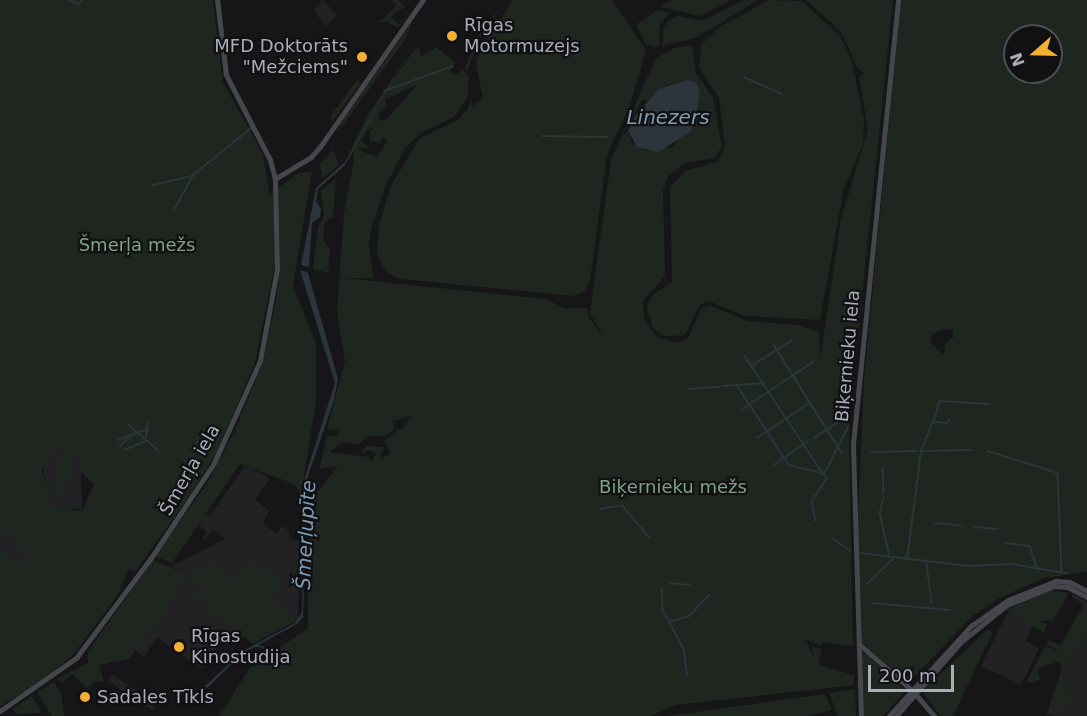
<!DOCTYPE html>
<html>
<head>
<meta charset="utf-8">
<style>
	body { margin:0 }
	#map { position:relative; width:1087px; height:716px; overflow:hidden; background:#161618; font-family:"DejaVu Sans",sans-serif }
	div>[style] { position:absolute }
	.built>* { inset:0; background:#222225 }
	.green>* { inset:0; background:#1e261f }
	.water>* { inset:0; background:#2c353c }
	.stream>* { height:1.5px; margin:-0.75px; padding:0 0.75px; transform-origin:0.75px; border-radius:0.75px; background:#2c353c }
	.secondary>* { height:4.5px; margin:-2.25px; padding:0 2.25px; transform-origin:2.25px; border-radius:2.25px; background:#45474d }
	.dots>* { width:16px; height:16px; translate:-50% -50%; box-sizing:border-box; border:3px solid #111113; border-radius:50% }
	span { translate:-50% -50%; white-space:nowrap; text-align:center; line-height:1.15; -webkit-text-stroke:4.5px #111113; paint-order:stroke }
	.poi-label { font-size:18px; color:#a8adb8 }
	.left { translate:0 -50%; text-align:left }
	.right { translate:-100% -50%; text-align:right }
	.park-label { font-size:18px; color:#7fa381 }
	.street-label { font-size:18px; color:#a8adb8 }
	.water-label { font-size:20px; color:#7f9bb3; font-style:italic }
	.north { position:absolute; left:1003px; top:24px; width:60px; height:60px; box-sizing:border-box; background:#111113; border:2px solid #4d4f55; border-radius:50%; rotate:250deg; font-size:16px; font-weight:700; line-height:24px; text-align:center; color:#a8adb8 }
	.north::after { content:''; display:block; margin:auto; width:21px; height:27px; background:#f2b134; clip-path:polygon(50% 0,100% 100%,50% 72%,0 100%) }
	.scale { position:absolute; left:868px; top:665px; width:86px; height:27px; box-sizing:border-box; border:3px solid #a8adb8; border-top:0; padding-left:8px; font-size:18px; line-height:21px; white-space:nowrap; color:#a8adb8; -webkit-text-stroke:4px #111113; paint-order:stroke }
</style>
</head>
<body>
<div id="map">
	<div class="built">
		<i style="clip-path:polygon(323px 0,337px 15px,326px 26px,313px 10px)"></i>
		<i style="clip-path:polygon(102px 446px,104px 471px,81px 474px,82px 509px,47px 508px,42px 451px)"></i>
		<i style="clip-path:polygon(245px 466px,270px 478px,255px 500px,269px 511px,263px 523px,277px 534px,282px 526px,289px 531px,289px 539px,299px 540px,298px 620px,270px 634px,236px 639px,221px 629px,212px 641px,218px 646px,201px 668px,157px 637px,144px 657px,133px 648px,190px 576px,171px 566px,225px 539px,213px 529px,205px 540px,202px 538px,207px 532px,199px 526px,202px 521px,197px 517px,210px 516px)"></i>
		<i style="clip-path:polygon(0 496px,43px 559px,0 575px)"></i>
		<i style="clip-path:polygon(1012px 612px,1034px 623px,1025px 641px,1039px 648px,1021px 685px,981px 666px,1007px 614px)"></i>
		<i style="clip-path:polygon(1087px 633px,1087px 716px,1052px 716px,1051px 713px,1073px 704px,1062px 674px)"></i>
		<i style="clip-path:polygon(112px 674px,156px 704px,153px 711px,108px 681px)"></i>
	</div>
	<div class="green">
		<i style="clip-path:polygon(evenodd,0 0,213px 0,223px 83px,263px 153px,270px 197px,273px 189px,276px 260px,254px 366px,216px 453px,191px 494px,135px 572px,129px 568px,117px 596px,73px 655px,39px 683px,0 706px,0 554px,22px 564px,27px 557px,36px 555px,29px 548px,23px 553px,16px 551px,20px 543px,0 528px,0 0,67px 449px,56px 471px,54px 497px,64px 498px,65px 481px,74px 473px,73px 455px,79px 455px,81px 472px,94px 484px,82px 511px,51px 507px,42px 471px,48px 452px,67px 449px)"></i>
		<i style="clip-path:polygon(391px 0,398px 0,406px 9px,402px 8px,391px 17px,400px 25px,408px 15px,405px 11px,409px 13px,409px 14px,400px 26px,397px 27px,386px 21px,379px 23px,374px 17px,380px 22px,397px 5px)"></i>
		<i style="clip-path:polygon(505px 0,480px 38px,467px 72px,465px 69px,475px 41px)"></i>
		<i style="clip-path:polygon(513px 0,612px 0,646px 50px,630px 105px,607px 155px,590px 281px,585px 291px,573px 296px,400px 279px,387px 273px,377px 255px,379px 225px,392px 184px,419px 139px,458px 120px,468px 109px,473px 93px,471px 107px,483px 98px,476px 64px,478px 54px)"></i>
		<i style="clip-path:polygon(672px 0,731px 0,700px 16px,660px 7px)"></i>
		<i style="clip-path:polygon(744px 0,758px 0,697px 37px,663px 46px,663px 29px,668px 21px,678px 16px,702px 21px)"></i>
		<i style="clip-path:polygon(769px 0,802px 1px,840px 36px,851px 58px,864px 119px,863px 144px,844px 188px,820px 320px,745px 316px,708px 301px,699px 306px,685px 335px,664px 336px,653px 328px,647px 307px,652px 295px,672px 282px,670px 187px,685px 171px,717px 162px,725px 146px,719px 98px,699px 68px,701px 45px,721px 26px)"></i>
		<i style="clip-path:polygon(evenodd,806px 0,893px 0,849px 421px,853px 646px,823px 642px,821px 646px,806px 639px,814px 659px,812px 647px,821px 648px,819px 665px,854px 675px,854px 685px,676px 705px,650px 716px,219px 716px,250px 668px,308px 628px,309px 515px,317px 492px,338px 466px,320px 468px,327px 435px,339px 436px,339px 431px,327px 429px,345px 361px,337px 311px,344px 213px,354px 160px,352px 146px,370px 111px,415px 49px,419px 48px,421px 57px,436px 47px,448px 56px,456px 63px,450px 71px,455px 75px,463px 70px,469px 77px,467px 99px,454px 117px,420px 133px,405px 148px,385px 187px,371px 229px,369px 246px,373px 278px,344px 278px,545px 299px,564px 308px,587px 308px,589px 318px,604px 338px,590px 313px,611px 160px,656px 58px,674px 48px,692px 45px,696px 73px,713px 98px,722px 146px,715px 158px,684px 163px,668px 176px,663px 190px,665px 276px,642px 302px,645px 320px,657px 337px,677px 343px,689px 337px,701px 309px,709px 305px,747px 321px,799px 325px,819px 332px,820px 360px,841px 219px,868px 130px,859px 77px,864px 73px,857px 67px,842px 33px,806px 0,694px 83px,695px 122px,672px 147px,645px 150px,632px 143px,628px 131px,622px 136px,643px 99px,648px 102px,667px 85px,694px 83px,806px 0,417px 85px,387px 119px,378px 121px,379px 113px,386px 107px,385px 99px,417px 85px,806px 0,375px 128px,369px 131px,370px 141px,380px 143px,386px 131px,383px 139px,388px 140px,377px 157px,357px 149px,370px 148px,361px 141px,368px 129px,375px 128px,806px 0,410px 416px,403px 430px,398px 429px,384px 441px,391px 452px,387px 456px,380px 458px,384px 447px,367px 446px,362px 450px,361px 455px,368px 450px,376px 453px,372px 462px,368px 457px,330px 452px,342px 442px,358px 445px,367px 436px,385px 436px,395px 428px,393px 421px,410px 416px)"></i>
		<i style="clip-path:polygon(evenodd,901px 0,1087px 0,1087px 572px,1044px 578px,1000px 598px,974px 615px,908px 683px,902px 678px,906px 675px,911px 677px,915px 668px,912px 666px,901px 677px,862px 643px,858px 517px,864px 380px,901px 0,1015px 36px,1051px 36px,1051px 72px,1015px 72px,1015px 36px,901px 0,945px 329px,953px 330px,953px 338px,946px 342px,944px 356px,930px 342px,932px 334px,945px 329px)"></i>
		<i style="clip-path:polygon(657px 10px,670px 13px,660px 23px,659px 46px,654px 47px,646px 44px,636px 25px)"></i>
		<i style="clip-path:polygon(413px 21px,404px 41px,341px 128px,339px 125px)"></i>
		<i style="clip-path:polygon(358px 79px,360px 84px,332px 122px,330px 117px)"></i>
		<i style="clip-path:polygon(333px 150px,339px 165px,322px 179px,320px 163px)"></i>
		<i style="clip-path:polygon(312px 171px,293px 285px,316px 343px,316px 401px,301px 494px,294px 484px,240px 464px,172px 563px,155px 556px,208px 482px,234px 432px,263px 363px,277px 294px,280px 251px,277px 189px,298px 173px)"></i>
		<i style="clip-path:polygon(336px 178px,333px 217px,325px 222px,323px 240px,330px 249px,328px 273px,313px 269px,318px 227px,324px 216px,321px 191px)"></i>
		<i style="clip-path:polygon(251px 559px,284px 584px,271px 601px,297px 620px,253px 644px,193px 597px,202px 585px,190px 576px,129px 659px,99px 665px,104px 682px,95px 681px,87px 688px,72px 674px,62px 683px,57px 679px,88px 663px,88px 651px,153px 560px,190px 575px,211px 564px,235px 582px)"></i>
		<i style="clip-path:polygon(1051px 590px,1069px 593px,1046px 636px,1064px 600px,1052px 621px,1038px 621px,1047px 624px,1044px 633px,1006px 610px)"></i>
		<i style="clip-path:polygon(1073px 594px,1087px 602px,1087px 633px,1062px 674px,1073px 704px,1046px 716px,1062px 668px,1060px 661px,1037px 669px,1040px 680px,1026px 683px,1045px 646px,1063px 654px,1046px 644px,1048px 640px,1061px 645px,1084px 604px,1071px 597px)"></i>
		<i style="clip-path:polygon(988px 629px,993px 632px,953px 716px,940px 716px,922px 691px)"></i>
		<i style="clip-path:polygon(866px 654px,902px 687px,903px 694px,883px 716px,864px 716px,862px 655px)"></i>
		<i style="clip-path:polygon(54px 682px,61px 693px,64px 716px,52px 716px,37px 692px)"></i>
		<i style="clip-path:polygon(855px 689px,856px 716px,838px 716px,829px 693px)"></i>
		<i style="clip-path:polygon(825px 694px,832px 710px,808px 716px,667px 716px)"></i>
		<i style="clip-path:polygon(32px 696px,42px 713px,16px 714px,12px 709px)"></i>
	</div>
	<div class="water">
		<i style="clip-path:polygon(413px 43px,345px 165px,318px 189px,316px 201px,321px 209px,320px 217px,312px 223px,309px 267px,301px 265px,316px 188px,345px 162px)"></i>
		<i style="clip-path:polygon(687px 80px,696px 82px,700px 92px,695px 122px,690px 132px,659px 152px,637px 147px,628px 131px,636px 115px,659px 89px)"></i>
		<i style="clip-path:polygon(300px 270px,308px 273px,338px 379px,334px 400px,307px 479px,303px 617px,297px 624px,258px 645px,273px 649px,255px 647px,243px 653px,207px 688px,205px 686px,243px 651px,295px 623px,302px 612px,305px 477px,335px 383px)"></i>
	</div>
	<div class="stream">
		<i style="left:69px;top:0;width:11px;rotate:22deg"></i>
		<i style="left:79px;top:4px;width:5px;rotate:-53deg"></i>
		<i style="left:744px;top:77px;width:42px;rotate:24.1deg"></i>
		<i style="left:384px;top:91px;width:73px;rotate:-19.9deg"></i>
		<i style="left:543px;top:136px;width:65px;rotate:0.9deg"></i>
		<i style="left:153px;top:185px;width:40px;rotate:-13deg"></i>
		<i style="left:192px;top:176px;width:75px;rotate:-39deg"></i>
		<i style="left:174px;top:210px;width:38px;rotate:-61deg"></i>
		<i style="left:774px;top:345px;width:128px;rotate:57.8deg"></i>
		<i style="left:745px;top:356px;width:148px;rotate:56.3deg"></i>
		<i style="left:827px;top:479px;width:27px;rotate:123deg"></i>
		<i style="left:812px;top:502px;width:19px;rotate:78deg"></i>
		<i style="left:753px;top:365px;width:45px;rotate:-32.3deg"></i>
		<i style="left:737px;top:385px;width:95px;rotate:57deg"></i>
		<i style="left:789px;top:465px;width:36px;rotate:14deg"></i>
		<i style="left:824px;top:474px;width:53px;rotate:-62.9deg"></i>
		<i style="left:723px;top:386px;width:41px;rotate:-4.2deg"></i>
		<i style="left:689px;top:389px;width:30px;rotate:-4deg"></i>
		<i style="left:741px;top:410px;width:87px;rotate:-33.7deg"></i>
		<i style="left:950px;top:419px;width:5px;rotate:112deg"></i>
		<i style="left:948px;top:424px;width:15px;rotate:-172deg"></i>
		<i style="left:933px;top:422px;width:22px;rotate:-72deg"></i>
		<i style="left:940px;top:401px;width:49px;rotate:3.5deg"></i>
		<i style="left:128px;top:424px;width:40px;rotate:41deg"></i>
		<i style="left:146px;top:438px;width:16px;rotate:-83deg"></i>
		<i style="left:757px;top:438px;width:63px;rotate:-33.9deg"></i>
		<i style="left:814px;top:438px;width:38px;rotate:-33deg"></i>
		<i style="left:118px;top:440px;width:32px;rotate:-20deg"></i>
		<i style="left:120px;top:446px;width:13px;rotate:-42deg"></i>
		<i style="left:124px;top:450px;width:24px;rotate:-22deg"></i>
		<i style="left:921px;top:451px;width:50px;rotate:-1.1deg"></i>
		<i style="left:988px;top:451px;width:73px;rotate:17.4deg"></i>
		<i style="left:1058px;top:473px;width:98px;rotate:87.7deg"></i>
		<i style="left:871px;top:452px;width:46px;rotate:-1.2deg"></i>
		<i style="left:774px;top:465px;width:42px;rotate:-35.2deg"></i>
		<i style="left:883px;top:467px;width:26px;rotate:88deg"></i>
		<i style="left:301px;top:483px;width:4px;rotate:27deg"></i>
		<i style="left:884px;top:498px;width:16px;rotate:104deg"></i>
		<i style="left:880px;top:514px;width:44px;rotate:76.9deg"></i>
		<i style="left:622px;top:505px;width:43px;rotate:49.7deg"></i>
		<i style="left:600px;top:509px;width:18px;rotate:-9deg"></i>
		<i style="left:935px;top:523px;width:10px;rotate:6deg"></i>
		<i style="left:948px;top:524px;width:13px;rotate:9deg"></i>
		<i style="left:975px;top:527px;width:22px;rotate:5deg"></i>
		<i style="left:832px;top:538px;width:22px;rotate:34deg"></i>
		<i style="left:1005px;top:543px;width:25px;rotate:7deg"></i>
		<i style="left:1030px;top:546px;width:22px;rotate:72deg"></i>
		<i style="left:861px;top:553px;width:108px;rotate:6.9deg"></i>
		<i style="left:968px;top:566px;width:44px;rotate:-2.6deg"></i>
		<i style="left:1012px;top:564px;width:55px;rotate:9.5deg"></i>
		<i style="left:907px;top:559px;width:109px;rotate:-82.6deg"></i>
		<i style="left:921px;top:451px;width:31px;rotate:-68deg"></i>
		<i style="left:927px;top:563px;width:40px;rotate:82.9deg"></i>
		<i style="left:671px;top:583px;width:18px;rotate:6deg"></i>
		<i style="left:867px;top:584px;width:36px;rotate:-44deg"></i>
		<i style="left:662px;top:588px;width:22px;rotate:87deg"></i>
		<i style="left:663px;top:610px;width:44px;rotate:61.7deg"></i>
		<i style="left:684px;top:649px;width:27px;rotate:82deg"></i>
		<i style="left:872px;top:603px;width:78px;rotate:5.1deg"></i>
		<i style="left:669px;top:622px;width:21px;rotate:-17deg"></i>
		<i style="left:689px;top:616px;width:29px;rotate:-46deg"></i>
	</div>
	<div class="secondary">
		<i style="left:275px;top:179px;width:42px;rotate:-31.4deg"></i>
		<i style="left:311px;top:157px;width:13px;rotate:-48deg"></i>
		<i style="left:320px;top:147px;width:179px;rotate:-55deg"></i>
		<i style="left:859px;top:644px;width:70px;rotate:41deg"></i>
		<i style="left:912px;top:690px;width:35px;rotate:49deg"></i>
		<i style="left:0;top:711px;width:93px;rotate:-34.9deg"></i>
		<i style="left:76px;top:658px;width:125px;rotate:-53.1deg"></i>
		<i style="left:151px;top:558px;width:114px;rotate:-56.4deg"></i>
		<i style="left:214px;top:463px;width:112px;rotate:-65.7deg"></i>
		<i style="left:260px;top:361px;width:94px;rotate:-79.5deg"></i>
		<i style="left:277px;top:269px;width:90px;rotate:-91.3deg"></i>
		<i style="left:275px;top:179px;width:20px;rotate:-105deg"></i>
		<i style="left:270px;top:160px;width:96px;rotate:-117.4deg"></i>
		<i style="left:226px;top:75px;width:76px;rotate:-96.8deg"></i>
		<i style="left:861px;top:716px;width:272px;rotate:-91.7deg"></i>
		<i style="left:853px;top:444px;width:446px;rotate:-84.2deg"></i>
		<i style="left:889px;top:716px;width:122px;rotate:-47.7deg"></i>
		<i style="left:971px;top:626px;width:45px;rotate:-35.1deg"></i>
		<i style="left:1008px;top:600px;width:52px;rotate:-21.6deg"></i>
		<i style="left:1056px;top:581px;width:14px;rotate:4deg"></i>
		<i style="left:1070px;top:582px;width:19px;rotate:28deg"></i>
		<i style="left:896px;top:716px;width:100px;rotate:-48.7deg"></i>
		<i style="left:962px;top:641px;width:58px;rotate:-38.7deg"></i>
		<i style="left:1007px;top:605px;width:51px;rotate:-22deg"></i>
		<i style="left:1054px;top:586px;width:14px;rotate:4deg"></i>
		<i style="left:1068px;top:587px;width:21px;rotate:28deg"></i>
	</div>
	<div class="dots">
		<i style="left:452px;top:36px;background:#f2b134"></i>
		<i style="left:362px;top:57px;background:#f2b134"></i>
		<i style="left:179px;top:647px;background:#f2b134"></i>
		<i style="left:85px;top:697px;background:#f2b134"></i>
	</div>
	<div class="poi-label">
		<span class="left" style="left:464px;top:36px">Rīgas<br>Motormuzejs</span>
		<span class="right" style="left:348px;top:57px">MFD Doktorāts<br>"Mežciems"</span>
		<span class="left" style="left:191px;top:647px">Rīgas<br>Kinostudija</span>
		<span class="left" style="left:97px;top:697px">Sadales Tīkls</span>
	</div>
	<div class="park-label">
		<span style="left:137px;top:245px">Šmerļa mežs</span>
		<span style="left:673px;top:487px">Biķernieku mežs</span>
	</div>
	<div class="street-label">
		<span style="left:848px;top:356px;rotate:-85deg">Biķernieku iela</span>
		<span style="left:190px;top:470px;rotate:-60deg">Šmerļa iela</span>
	</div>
	<div class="water-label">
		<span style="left:668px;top:117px">Linezers</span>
		<span style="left:306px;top:535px;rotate:-87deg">Šmerļupīte</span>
	</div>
	<div class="north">N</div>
	<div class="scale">200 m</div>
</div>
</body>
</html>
